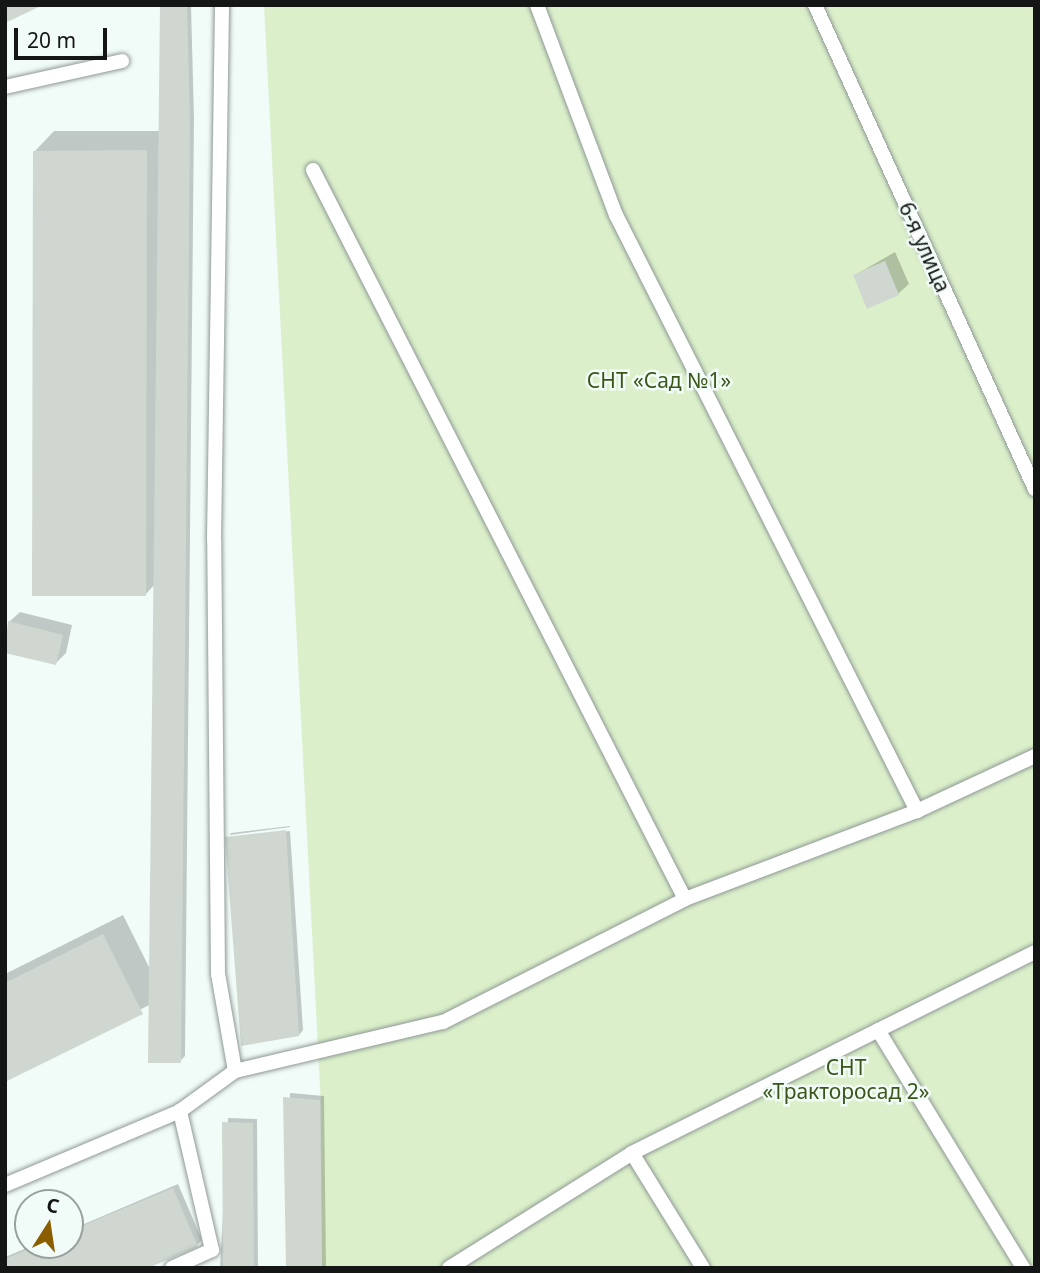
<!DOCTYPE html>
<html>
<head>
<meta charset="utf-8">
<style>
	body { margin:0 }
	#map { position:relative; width:1040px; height:1273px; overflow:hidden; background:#f1fbf7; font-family:"Noto Sans",sans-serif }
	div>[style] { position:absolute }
	.green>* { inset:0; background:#dbf0ca }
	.shadow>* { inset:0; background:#0003 }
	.building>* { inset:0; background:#cfd7d0 }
	.roads { filter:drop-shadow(0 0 2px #8f9995) drop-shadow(0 0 2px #8f9995) }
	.lane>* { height:14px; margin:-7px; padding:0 7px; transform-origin:7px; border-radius:7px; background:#fff }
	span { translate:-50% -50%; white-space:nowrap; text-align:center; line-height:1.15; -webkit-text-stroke:5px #f1fbf7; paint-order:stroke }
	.street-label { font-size:21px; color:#131615 }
	.park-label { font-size:21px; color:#395618 }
	.frame { position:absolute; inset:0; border:7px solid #131615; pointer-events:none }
	.north { position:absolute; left:14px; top:1189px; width:70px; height:70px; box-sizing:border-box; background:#f1fbf7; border:2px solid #989f9d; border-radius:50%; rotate:12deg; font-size:19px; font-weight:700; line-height:28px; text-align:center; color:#131615 }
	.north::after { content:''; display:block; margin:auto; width:24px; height:32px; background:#8b5d01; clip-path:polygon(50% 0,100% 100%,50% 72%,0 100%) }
	.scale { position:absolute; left:14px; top:28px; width:93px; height:32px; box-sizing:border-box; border:4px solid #131615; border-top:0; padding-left:9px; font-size:21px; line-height:24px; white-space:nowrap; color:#131615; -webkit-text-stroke:5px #f1fbf7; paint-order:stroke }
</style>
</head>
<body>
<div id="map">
	<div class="green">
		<i style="clip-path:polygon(264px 5px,1035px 5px,1035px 1268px,322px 1268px,321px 1106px)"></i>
	</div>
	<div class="shadow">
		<i style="clip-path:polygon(162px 5px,191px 5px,194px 118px,185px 1056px,180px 1061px,151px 1004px,5px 1080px,5px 974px,123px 915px,151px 971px,155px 584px,146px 594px,35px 151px,54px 131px,161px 131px)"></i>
		<i style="clip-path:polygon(895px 252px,909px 284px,898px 294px,855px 275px)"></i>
		<i style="clip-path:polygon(20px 612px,72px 625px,66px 653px,55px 664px,5px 651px,9px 622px)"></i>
		<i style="clip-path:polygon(290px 826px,290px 827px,230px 835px,231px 833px)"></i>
		<i style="clip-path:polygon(290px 831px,303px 1030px,299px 1035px,227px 838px)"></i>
		<i style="clip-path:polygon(290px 1093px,324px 1096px,326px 1268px,287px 1268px)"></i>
		<i style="clip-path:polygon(228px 1118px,257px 1119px,258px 1268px,220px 1268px)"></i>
		<i style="clip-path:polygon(178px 1184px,202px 1240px,197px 1245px,143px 1268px,5px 1268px,5px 1257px,34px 1245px,70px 1245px,70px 1230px)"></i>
	</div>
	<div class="building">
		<i style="clip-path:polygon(5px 5px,43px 5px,5px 23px)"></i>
		<i style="clip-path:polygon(160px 5px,187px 5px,190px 124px,181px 1063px,148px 1063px)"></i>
		<i style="clip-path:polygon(147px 150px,146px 596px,32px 596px,33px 151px)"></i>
		<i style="clip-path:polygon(885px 261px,899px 295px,867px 309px,853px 275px)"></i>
		<i style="clip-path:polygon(8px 621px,63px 635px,56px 665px,5px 653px)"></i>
		<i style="clip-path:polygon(286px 830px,299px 1036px,241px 1046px,225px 837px)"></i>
		<i style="clip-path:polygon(103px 934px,143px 1014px,5px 1082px,5px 983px)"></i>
		<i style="clip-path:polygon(283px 1097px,320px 1100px,322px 1268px,286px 1268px)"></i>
		<i style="clip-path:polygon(222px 1122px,253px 1123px,254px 1268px,223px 1268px)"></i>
		<i style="clip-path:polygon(173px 1188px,198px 1247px,148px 1268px,5px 1268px,5px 1259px,38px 1245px,70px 1245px,70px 1231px)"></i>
	</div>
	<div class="roads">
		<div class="lane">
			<i style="left:537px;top:5px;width:224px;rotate:69.4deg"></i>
			<i style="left:616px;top:215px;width:668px;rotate:63.2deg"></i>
			<i style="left:815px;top:5px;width:532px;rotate:65.56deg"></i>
			<i style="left:5px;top:87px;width:120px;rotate:-12.5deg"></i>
			<i style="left:313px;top:170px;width:818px;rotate:62.97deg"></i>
			<i style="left:878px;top:1030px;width:279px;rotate:58.6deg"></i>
			<i style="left:235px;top:1071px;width:214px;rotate:-13.3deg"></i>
			<i style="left:443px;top:1022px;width:271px;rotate:-26.9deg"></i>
			<i style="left:685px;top:899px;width:248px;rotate:-20.8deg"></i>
			<i style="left:917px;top:811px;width:130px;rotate:-25deg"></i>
			<i style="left:632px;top:1153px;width:135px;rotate:58.3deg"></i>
			<i style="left:5px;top:1185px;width:190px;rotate:-22.9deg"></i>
			<i style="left:180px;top:1111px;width:68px;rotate:-36deg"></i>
			<i style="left:235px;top:1071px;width:98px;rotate:-99.9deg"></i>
			<i style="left:218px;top:974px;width:434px;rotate:-90.5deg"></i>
			<i style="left:214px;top:540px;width:535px;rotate:-89.14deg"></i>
			<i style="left:172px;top:1268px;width:44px;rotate:-24.2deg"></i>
			<i style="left:212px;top:1250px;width:143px;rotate:-103deg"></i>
			<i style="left:449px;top:1268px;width:216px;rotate:-32.1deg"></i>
			<i style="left:632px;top:1153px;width:450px;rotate:-26.5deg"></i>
		</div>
	</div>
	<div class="street-label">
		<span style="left:925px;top:247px;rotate:66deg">6-я улица</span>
	</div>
	<div class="park-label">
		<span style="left:659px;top:380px">СНТ «Сад №1»</span>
		<span style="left:846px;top:1079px">СНТ<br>«Тракторосад 2»</span>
	</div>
	<div class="frame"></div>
	<div class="north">С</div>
	<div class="scale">20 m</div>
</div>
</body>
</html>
